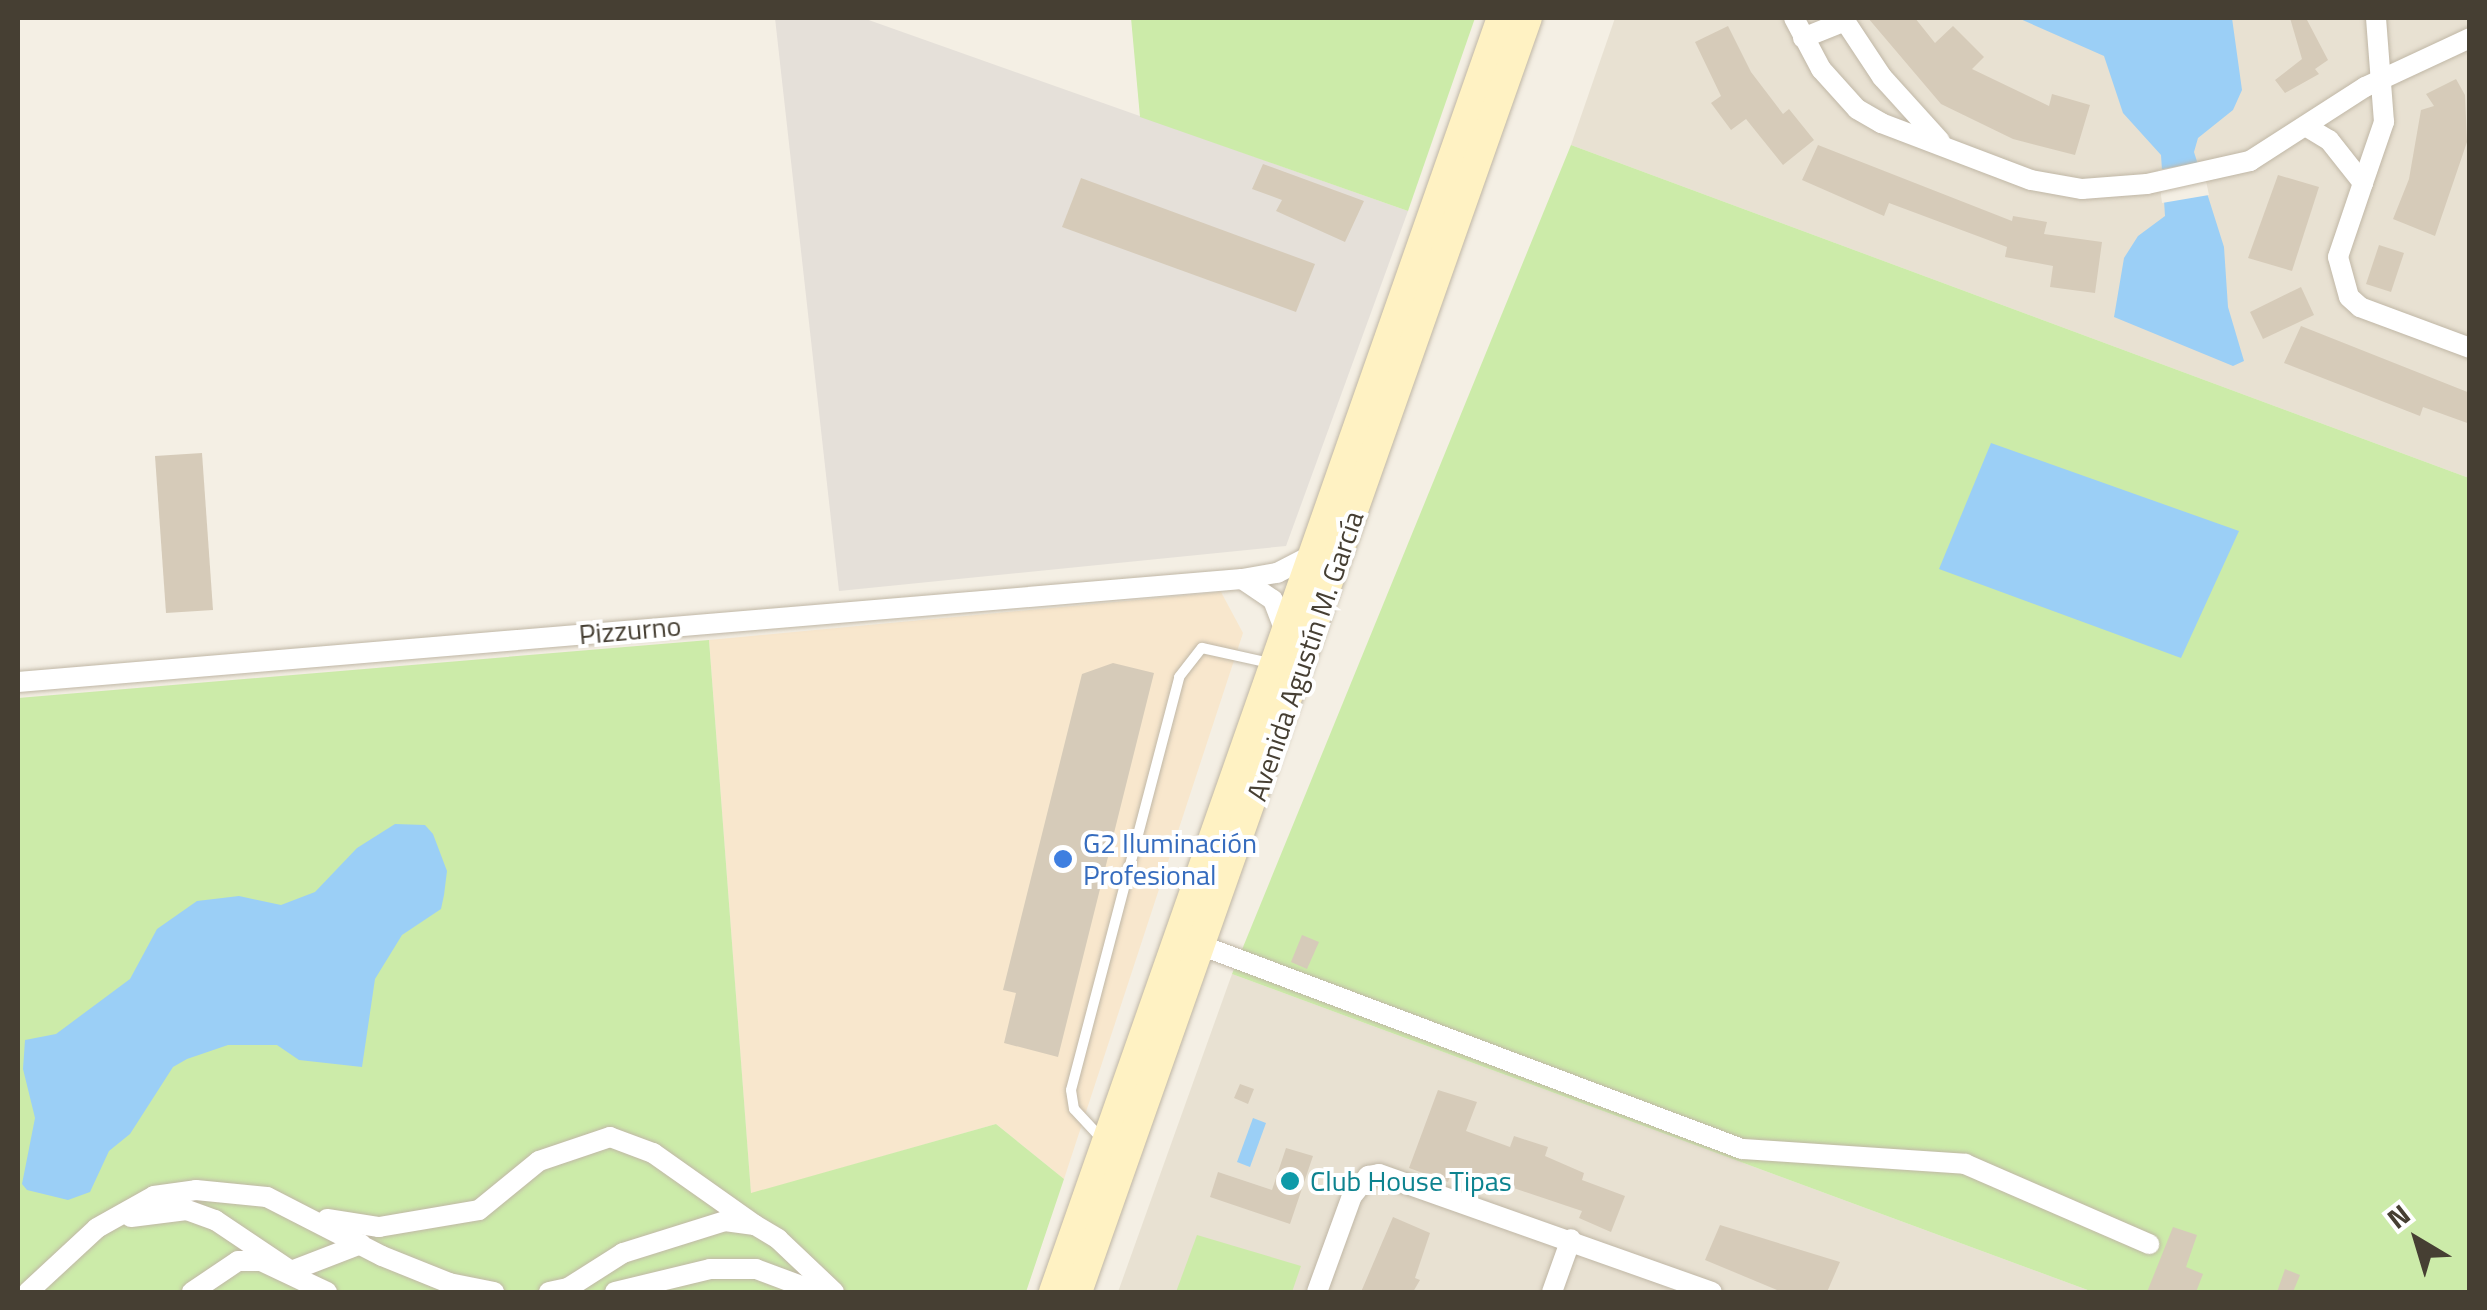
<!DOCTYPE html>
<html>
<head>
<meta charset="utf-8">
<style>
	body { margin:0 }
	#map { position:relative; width:2487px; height:1310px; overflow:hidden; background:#f4efe4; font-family:"Titillium Web",sans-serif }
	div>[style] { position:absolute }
	.residential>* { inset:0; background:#e8e1d2 }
	.commercial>* { inset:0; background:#f8e7cd }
	.industrial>* { inset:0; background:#e5e0d9 }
	.green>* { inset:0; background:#cceba9 }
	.water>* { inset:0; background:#9bcff6 }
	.pier>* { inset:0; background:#f4efe4 }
	.building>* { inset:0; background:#d6cbb9 }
	.roads { filter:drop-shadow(0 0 2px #c0b7a6) drop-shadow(0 0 2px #c0b7a6) }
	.service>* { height:10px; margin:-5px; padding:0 5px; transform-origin:5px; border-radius:5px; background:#fff }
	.minor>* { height:20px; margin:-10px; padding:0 10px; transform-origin:10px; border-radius:10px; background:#fff }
	.secondary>* { height:28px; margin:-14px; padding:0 14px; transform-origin:14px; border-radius:14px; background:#fff2c3 }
	.dots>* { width:28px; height:28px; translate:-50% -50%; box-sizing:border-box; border:5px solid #fff; border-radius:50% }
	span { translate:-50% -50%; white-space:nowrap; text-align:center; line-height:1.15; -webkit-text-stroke:8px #fff; paint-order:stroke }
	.street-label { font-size:28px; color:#463f33 }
	.shop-label { font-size:28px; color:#366cbe }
	.left { translate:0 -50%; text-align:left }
	.culture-label { font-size:28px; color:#0d838f }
	.frame { position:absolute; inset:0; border:20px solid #463f33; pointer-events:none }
	.north { position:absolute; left:2367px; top:1190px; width:100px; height:100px; -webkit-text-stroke:8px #fff; paint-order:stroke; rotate:322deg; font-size:28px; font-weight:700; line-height:40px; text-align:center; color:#463f33 }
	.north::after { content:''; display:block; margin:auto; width:35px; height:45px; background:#463f33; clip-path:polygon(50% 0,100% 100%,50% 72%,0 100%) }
</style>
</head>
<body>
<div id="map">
	<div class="residential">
		<i style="clip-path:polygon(1615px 18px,2469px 18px,2469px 478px,1571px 145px)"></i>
		<i style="clip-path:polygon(1232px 974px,2093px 1292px,1118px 1292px)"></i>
	</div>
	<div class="commercial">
		<i style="clip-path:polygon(1221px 592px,1243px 633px,1064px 1179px,996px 1124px,751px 1194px,709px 640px)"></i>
	</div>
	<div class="industrial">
		<i style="clip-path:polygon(775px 18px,863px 18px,1408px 211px,1286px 546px,839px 591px)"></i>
	</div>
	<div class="green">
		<i style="clip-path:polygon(1131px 18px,1475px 18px,1408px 211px,1140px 117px)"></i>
		<i style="clip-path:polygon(1571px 145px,2469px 478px,2469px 1292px,2093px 1292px,1232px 974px)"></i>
		<i style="clip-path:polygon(709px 640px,751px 1193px,996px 1124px,1064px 1179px,1026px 1292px,18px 1292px,18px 698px)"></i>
		<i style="clip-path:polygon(1197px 1235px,1301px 1266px,1292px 1292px,1176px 1292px)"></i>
	</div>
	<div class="water">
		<i style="clip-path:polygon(2018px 18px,2232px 18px,2242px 90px,2233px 110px,2198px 138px,2194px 152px,2224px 247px,2228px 307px,2244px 361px,2233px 366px,2114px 317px,2124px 258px,2138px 236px,2165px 216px,2161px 155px,2123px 113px,2104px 56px)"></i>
		<i style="clip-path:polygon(1991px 443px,2239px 531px,2181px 658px,1939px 569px)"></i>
		<i style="clip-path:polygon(395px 824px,425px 825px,433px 834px,447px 871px,444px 895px,441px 909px,402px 935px,375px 979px,362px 1067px,299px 1060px,277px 1045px,228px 1045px,187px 1059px,173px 1067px,130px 1134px,109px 1151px,90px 1192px,68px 1200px,27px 1190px,22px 1184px,35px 1118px,23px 1069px,25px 1040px,56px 1034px,130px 979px,157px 929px,197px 901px,239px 896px,281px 905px,315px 892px,357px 848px)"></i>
		<i style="clip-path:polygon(1253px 1118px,1266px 1123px,1250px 1167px,1237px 1162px)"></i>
	</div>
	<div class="pier">
		<i style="clip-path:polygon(2202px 162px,2209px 195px,2162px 203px,2158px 170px)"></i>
	</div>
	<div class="building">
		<i style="clip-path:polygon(1868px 18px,1915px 18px,1935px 43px,1953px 26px,1984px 57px,1972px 69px,2049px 106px,2052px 94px,2090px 105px,2075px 155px,2013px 139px,1941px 104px)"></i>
		<i style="clip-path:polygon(2290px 18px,2306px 18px,2328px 60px,2315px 69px,2319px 74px,2285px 93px,2275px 80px,2302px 59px)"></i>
		<i style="clip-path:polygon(1728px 26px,1751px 72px,1783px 114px,1789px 109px,1814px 140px,1783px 165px,1746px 119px,1731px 130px,1711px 103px,1721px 96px,1695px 42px)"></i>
		<i style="clip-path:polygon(2456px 79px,2465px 95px,2467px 142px,2435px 236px,2393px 219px,2409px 179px,2421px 110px,2434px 106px,2426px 94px)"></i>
		<i style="clip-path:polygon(1818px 145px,2012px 221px,2013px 216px,2047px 222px,2044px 234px,2102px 242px,2095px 293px,2050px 287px,2053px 266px,2005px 257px,2007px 247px,1889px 203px,1884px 216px,1802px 180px)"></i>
		<i style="clip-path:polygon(1263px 164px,1364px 201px,1345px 242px,1276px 211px,1282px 200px,1252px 189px)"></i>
		<i style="clip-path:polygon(2278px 175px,2319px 187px,2292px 271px,2248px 258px)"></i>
		<i style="clip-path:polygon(1081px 178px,1315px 264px,1296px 312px,1062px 227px)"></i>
		<i style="clip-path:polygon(2379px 245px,2404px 253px,2391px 292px,2366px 284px)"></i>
		<i style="clip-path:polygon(2301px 287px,2314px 315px,2263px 339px,2250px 312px)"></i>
		<i style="clip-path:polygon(2301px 326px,2470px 393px,2470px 424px,2423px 407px,2420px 416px,2284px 363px)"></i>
		<i style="clip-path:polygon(202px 453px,213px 610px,166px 613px,155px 456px)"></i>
		<i style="clip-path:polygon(1113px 663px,1154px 673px,1058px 1057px,1004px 1043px,1016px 993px,1003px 990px,1082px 674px)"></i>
		<i style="clip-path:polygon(1302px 935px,1319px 942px,1307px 969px,1291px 962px)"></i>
		<i style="clip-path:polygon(1240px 1084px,1254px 1089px,1248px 1104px,1234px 1098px)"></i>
		<i style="clip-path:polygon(1438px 1090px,1477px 1102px,1466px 1131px,1510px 1147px,1514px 1136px,1548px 1147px,1545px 1156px,1584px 1173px,1582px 1180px,1625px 1196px,1611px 1232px,1579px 1218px,1582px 1211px,1487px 1179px,1452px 1170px,1448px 1182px,1409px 1168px)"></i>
		<i style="clip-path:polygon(1286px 1148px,1313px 1156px,1290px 1224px,1210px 1197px,1218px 1172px,1272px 1190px)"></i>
		<i style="clip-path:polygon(1393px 1217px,1430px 1233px,1415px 1278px,1420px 1280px,1413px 1292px,1361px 1292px)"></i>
		<i style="clip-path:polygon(1720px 1225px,1840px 1262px,1827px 1292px,1782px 1292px,1705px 1260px)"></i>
		<i style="clip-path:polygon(2173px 1227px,2197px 1235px,2186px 1267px,2203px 1274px,2196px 1292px,2147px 1292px)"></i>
		<i style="clip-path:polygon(2285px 1269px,2300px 1275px,2293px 1292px,2277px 1292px)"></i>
	</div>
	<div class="roads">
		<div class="service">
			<i style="left:1102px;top:1139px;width:41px;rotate:-133deg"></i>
			<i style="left:1074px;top:1109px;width:19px;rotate:-99deg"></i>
			<i style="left:1071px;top:1090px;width:427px;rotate:-75.3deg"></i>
			<i style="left:1179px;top:677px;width:37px;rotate:-52deg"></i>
			<i style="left:1202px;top:648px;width:70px;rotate:12.4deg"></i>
		</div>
		<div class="minor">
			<i style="left:1794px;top:18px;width:58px;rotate:62.1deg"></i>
			<i style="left:1821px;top:69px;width:54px;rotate:48deg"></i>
			<i style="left:1857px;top:109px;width:28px;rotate:30deg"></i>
			<i style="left:1881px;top:123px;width:160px;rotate:20.8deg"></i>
			<i style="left:2031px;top:180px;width:52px;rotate:10deg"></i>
			<i style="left:2082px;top:189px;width:65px;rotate:-4.4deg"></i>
			<i style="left:2147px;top:184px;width:106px;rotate:-12.6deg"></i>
			<i style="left:2250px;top:161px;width:137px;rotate:-32.8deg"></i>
			<i style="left:2365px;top:87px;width:116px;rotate:-25deg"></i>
			<i style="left:1843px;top:18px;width:71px;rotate:56.5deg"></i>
			<i style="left:1882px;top:77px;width:86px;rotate:47.8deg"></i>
			<i style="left:1803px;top:38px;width:45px;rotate:-22deg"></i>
			<i style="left:2307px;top:127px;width:26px;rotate:31deg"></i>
			<i style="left:2329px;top:140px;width:55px;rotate:51.7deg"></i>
			<i style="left:2363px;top:183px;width:65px;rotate:-71deg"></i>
			<i style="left:2384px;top:122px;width:104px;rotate:-94.4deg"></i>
			<i style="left:2363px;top:183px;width:78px;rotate:108.7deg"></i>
			<i style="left:2338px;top:257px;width:41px;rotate:74.6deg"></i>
			<i style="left:2349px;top:297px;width:15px;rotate:42deg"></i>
			<i style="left:2360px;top:307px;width:117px;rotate:20.4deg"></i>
			<i style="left:1242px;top:579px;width:37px;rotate:34deg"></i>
			<i style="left:1273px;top:600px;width:34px;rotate:69deg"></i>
			<i style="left:18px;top:682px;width:1228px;rotate:-4.81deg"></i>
			<i style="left:1242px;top:579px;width:36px;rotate:-10deg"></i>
			<i style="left:1277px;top:573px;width:42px;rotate:-27.2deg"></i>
			<i style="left:1203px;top:946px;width:576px;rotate:20.64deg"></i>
			<i style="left:1742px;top:1149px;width:224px;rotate:3.8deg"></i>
			<i style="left:1965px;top:1164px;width:201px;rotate:23.5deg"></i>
			<i style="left:131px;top:1217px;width:56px;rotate:-7.1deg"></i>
			<i style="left:187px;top:1210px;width:30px;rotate:20deg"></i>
			<i style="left:215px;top:1220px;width:92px;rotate:33.9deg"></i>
			<i style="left:291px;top:1271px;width:75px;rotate:-21.1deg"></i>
			<i style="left:327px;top:1219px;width:53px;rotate:8.7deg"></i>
			<i style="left:379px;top:1227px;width:101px;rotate:-9.6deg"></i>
			<i style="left:479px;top:1210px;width:77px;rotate:-39.2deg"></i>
			<i style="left:539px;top:1161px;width:75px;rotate:-18.7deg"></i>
			<i style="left:610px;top:1137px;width:46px;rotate:20.4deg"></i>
			<i style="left:653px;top:1153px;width:125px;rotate:35.2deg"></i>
			<i style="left:28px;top:1292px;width:94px;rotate:-42.8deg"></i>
			<i style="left:97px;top:1228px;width:65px;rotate:-29.3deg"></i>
			<i style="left:154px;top:1196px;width:42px;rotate:-8.1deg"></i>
			<i style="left:196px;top:1190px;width:71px;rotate:5.6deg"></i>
			<i style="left:267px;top:1197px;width:129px;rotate:27.2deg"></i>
			<i style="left:382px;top:1256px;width:72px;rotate:21.9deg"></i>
			<i style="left:449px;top:1283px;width:46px;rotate:11.3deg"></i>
			<i style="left:192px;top:1292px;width:55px;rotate:-34deg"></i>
			<i style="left:238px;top:1261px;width:23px"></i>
			<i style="left:261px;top:1261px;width:73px;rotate:25.2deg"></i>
			<i style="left:549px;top:1292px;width:19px;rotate:-12deg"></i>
			<i style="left:568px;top:1288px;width:65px;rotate:-32.5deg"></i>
			<i style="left:623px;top:1253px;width:107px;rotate:-17.4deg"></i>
			<i style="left:725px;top:1221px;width:30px;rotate:8deg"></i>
			<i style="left:755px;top:1225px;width:27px;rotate:31deg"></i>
			<i style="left:778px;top:1239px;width:77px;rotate:43.4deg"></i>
			<i style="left:615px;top:1292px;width:98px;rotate:-13.6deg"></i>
			<i style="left:710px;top:1269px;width:46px"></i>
			<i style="left:756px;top:1269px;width:66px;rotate:20.4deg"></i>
			<i style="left:1317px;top:1292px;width:102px;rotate:-70deg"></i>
			<i style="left:1352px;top:1196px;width:26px;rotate:-51deg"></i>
			<i style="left:1368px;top:1176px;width:11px;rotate:-10deg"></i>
			<i style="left:1379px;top:1174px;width:353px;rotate:19.5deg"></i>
			<i style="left:1552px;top:1292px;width:56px;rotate:-70.3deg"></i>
		</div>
		<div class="secondary">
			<i style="left:1053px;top:1292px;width:1350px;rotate:-70.63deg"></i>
			<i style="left:1078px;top:1292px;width:1351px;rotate:-70.55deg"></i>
		</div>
	</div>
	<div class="dots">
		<i style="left:1063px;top:859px;background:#3f7fe0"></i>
		<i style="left:1290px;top:1181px;background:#0f9aa8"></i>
	</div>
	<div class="street-label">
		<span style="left:630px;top:630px;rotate:-5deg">Pizzurno</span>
		<span style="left:1305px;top:656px;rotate:-71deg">Avenida Agustín M. García</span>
	</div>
	<div class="shop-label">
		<span class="left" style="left:1083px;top:859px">G2 Iluminación<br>Profesional</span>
	</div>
	<div class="culture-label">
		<span class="left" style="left:1310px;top:1181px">Club House Tipas</span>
	</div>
	<div class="frame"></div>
	<div class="north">N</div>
</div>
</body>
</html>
